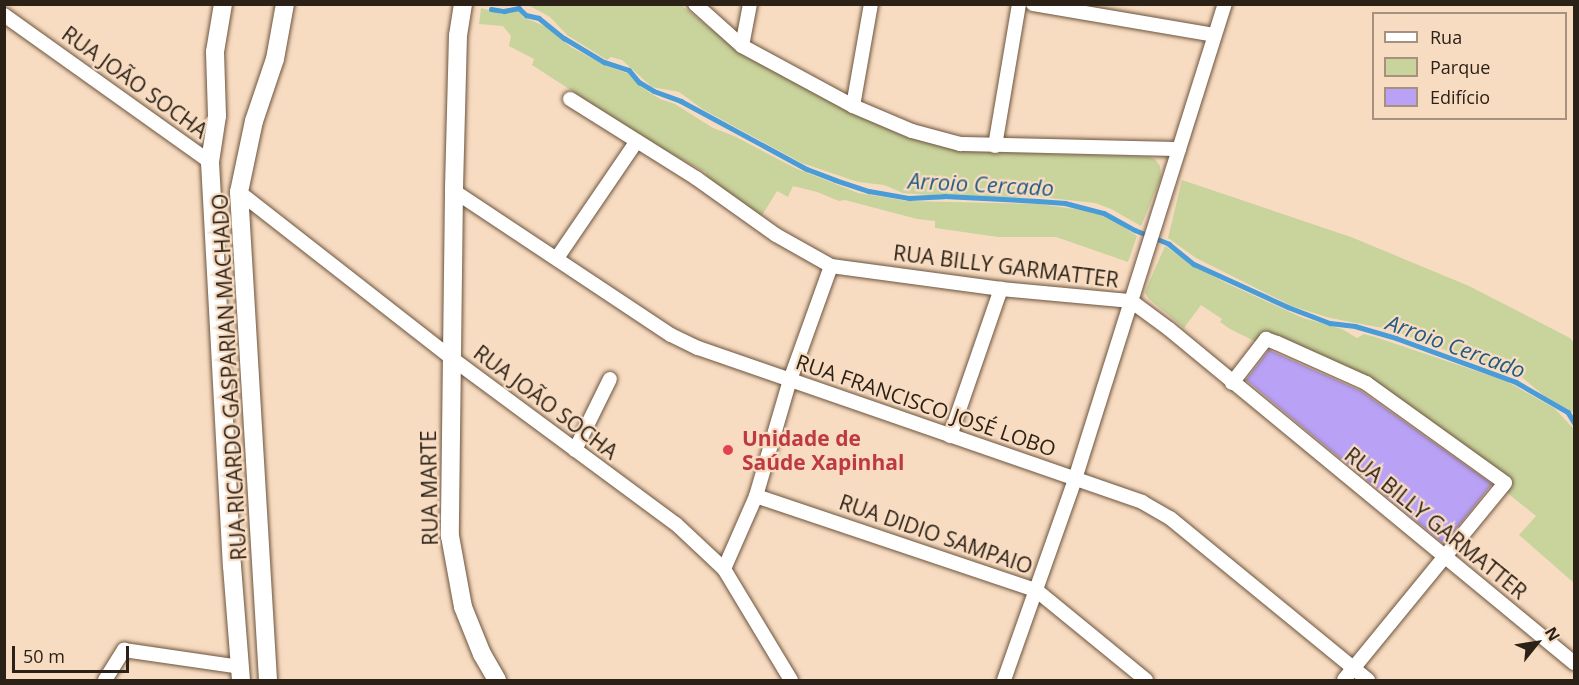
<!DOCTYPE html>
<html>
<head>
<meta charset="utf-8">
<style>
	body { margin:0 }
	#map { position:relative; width:1579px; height:685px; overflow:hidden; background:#f8dcc2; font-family:"Open Sans",sans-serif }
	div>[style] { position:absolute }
	.green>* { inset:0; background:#c9d39c }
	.stream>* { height:4.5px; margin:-2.25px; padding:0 2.25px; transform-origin:2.25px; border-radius:2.25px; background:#489cd8 }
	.building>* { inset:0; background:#b9a1f5 }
	.roads { filter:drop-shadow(0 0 2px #6c543d) drop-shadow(0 0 2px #6c543d) }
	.street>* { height:14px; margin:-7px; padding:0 7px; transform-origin:7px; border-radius:7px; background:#fff }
	.secondary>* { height:18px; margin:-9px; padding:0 9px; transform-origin:9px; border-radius:9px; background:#fff }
	.dots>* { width:16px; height:16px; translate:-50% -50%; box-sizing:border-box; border:3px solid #f8dcc2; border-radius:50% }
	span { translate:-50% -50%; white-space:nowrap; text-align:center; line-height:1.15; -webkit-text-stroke:4.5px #f8dcc2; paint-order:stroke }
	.street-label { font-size:21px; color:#2b2117 }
	.health-label { font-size:21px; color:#be3a42; font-weight:700 }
	.left { translate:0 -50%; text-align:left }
	.water-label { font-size:22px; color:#205b85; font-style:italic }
	.frame { position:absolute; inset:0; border:6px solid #2b2117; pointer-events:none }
	.legend { position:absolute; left:1372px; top:12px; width:195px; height:108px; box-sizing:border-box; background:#f8dcc2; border:2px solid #a6917e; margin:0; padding:8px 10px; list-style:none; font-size:18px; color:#2b2117 }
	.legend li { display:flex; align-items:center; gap:12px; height:30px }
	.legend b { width:30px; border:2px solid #a6917e }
	.north { position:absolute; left:1507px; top:613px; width:60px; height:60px; -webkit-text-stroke:4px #f8dcc2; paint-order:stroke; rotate:60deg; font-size:16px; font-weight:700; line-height:24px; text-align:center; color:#2b2117 }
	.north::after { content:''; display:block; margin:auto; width:21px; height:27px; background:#2b2117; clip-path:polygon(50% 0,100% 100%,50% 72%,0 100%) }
	.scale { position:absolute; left:12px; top:646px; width:117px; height:27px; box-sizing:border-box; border:3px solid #2b2117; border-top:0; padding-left:8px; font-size:18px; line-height:21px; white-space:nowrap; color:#2b2117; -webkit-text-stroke:4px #f8dcc2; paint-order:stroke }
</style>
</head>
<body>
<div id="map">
	<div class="green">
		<i style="clip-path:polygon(528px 5px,681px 5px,738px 51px,823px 98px,903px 136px,954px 149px,987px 152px,1149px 157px,1155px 159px,1160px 166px,1161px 177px,1141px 226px,1111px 209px,1095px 203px,1040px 197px,968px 198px,903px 193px,884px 185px,858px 182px,802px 163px,704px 110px,679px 92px,652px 87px,622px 60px,611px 57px,607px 60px,567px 35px,550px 17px)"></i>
		<i style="clip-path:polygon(481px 8px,503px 14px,516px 10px,520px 12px,523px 17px,547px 27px,571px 47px,604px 65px,629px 74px,641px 87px,660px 99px,675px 104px,713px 128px,734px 136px,795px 168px,858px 193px,907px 201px,1039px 204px,1082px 210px,1109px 217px,1137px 236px,1128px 262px,1056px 237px,998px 237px,935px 228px,935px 221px,917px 219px,845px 200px,839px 201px,817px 192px,793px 186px,788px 197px,777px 191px,761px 217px,709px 179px,705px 172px,657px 146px,532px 65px,534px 59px,509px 46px,511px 36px,503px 26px,479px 24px)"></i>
		<i style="clip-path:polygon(1182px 180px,1351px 237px,1469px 286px,1570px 338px,1574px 343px,1574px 413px,1543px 395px,1518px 374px,1430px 345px,1393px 330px,1330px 318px,1292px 306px,1196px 258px,1168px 238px)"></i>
		<i style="clip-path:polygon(1165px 246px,1193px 265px,1226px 283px,1303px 318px,1342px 329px,1357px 338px,1364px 334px,1375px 337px,1506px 381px,1554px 408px,1574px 429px,1574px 583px,1519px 535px,1536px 516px,1505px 491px,1474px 455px,1266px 332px,1258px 343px,1230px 329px,1220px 322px,1222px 319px,1201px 305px,1184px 328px,1149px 299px,1145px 293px,1147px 287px)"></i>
	</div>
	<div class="stream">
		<i style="left:491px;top:9px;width:13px;rotate:9deg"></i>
		<i style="left:504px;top:11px;width:15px;rotate:-11deg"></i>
		<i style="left:519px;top:8px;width:10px;rotate:45deg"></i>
		<i style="left:526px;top:15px;width:13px;rotate:13deg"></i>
		<i style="left:539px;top:18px;width:32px;rotate:39deg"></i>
		<i style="left:564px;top:38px;width:47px;rotate:31deg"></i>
		<i style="left:604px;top:62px;width:26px;rotate:18deg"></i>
		<i style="left:629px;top:70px;width:16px;rotate:50deg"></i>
		<i style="left:639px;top:82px;width:17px;rotate:31deg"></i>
		<i style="left:654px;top:91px;width:29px;rotate:20deg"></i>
		<i style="left:681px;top:101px;width:143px;rotate:28.4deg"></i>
		<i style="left:807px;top:169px;width:30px;rotate:21deg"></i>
		<i style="left:835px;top:180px;width:36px;rotate:18deg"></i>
		<i style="left:869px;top:191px;width:41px;rotate:9.9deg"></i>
		<i style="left:909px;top:198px;width:35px;rotate:-3deg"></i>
		<i style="left:944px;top:196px;width:94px;rotate:3deg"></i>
		<i style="left:1038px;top:201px;width:27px;rotate:4deg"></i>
		<i style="left:1065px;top:203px;width:40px;rotate:14.4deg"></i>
		<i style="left:1104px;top:213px;width:35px;rotate:29deg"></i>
		<i style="left:1135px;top:230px;width:37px;rotate:22deg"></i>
		<i style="left:1169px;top:244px;width:32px;rotate:39deg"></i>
		<i style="left:1194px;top:264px;width:103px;rotate:24.6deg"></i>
		<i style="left:1288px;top:307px;width:45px;rotate:20.9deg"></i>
		<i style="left:1330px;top:323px;width:25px;rotate:7deg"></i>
		<i style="left:1355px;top:326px;width:43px;rotate:16.3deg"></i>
		<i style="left:1396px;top:338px;width:128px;rotate:20.1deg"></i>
		<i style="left:1516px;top:382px;width:60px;rotate:30deg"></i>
		<i style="left:1568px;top:412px;width:12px;rotate:59deg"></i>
	</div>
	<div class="building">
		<i style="clip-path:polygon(1269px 350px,1361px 391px,1492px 484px,1444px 544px,1246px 380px)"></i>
	</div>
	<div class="roads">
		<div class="street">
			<i style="left:695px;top:4px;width:63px;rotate:41.8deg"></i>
			<i style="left:742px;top:46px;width:126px;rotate:28.4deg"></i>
			<i style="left:853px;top:106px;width:64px;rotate:23deg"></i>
			<i style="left:912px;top:131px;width:50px;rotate:15.2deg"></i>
			<i style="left:960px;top:144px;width:219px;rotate:1.3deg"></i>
			<i style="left:1033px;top:4px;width:184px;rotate:9.7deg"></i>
			<i style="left:4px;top:15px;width:253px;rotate:35.5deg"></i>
			<i style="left:742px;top:46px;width:43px;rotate:-79.2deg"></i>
			<i style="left:570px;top:99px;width:149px;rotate:32.1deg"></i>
			<i style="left:696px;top:178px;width:98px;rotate:35.5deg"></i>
			<i style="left:776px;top:235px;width:63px;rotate:29.4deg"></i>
			<i style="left:831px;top:266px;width:172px;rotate:7.7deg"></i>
			<i style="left:1001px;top:289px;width:131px;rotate:5.3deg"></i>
			<i style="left:1131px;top:301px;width:47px;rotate:36.4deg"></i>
			<i style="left:1169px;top:329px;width:525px;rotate:39.51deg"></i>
			<i style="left:853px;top:106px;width:104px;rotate:-80deg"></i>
			<i style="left:995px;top:146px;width:144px;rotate:-80.4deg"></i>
			<i style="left:454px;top:191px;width:260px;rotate:33.6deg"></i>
			<i style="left:671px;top:335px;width:30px;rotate:26deg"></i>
			<i style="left:698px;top:348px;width:470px;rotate:19.1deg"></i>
			<i style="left:1142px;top:502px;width:32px;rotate:30deg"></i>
			<i style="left:1170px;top:518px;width:256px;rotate:39.3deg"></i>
			<i style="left:239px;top:192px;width:268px;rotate:38deg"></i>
			<i style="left:450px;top:357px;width:281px;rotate:36.5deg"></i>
			<i style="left:676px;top:524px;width:66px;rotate:43.2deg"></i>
			<i style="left:724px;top:569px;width:130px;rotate:58.9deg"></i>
			<i style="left:557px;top:258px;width:140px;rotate:-55.7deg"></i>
			<i style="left:1232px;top:383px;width:56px;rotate:-52.3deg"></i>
			<i style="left:1266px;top:339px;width:12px;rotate:20deg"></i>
			<i style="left:1277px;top:343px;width:98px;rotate:24.2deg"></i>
			<i style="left:1366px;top:383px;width:171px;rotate:35.7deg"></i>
			<i style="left:1505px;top:483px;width:254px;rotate:129.3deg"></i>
			<i style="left:950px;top:436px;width:156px;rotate:-70.9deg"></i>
			<i style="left:575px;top:450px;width:79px;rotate:-63.8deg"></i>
			<i style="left:756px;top:496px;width:295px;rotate:18.6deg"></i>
			<i style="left:1036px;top:590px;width:142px;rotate:39.3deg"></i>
			<i style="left:724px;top:569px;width:80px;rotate:-66.3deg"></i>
			<i style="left:756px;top:496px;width:121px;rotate:-73.7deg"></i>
			<i style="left:790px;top:380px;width:121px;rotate:-70.2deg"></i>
			<i style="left:105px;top:680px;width:36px;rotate:-58deg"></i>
			<i style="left:124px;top:650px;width:117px;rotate:8.3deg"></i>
			<i style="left:1004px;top:680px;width:213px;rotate:-70.5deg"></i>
			<i style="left:1075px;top:479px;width:498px;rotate:-72.5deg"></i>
		</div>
		<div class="secondary">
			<i style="left:223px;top:4px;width:49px;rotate:99.5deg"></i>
			<i style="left:215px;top:52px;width:64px;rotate:88.2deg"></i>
			<i style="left:217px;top:116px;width:47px;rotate:98.7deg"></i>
			<i style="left:210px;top:162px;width:405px;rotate:86.9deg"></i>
			<i style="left:232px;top:566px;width:114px;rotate:85.5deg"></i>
			<i style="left:463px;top:4px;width:31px;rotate:99deg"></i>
			<i style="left:458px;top:35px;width:156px;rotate:91.5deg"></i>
			<i style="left:454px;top:191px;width:345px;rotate:90.7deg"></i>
			<i style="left:450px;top:536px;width:72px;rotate:79.6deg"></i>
			<i style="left:463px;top:607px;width:51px;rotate:68deg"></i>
			<i style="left:482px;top:654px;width:30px;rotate:60deg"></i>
			<i style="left:268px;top:680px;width:489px;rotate:-93.4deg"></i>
			<i style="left:239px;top:192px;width:73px;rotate:-78.1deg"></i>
			<i style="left:254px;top:121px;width:65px;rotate:-71.3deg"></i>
			<i style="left:275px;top:59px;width:56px;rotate:-79.7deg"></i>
		</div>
	</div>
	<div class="dots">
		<i style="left:728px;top:450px;background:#e0444e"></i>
	</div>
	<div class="street-label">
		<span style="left:135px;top:82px;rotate:36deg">RUA JOÃO SOCHA</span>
		<span style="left:1006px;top:266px;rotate:7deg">RUA BILLY GARMATTER</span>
		<span style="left:229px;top:377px;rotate:-93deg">RUA RICARDO GASPARIAN MACHADO</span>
		<span style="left:546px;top:402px;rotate:37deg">RUA JOÃO SOCHA</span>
		<span style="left:926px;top:405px;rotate:19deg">RUA FRANCISCO JOSÉ LOBO</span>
		<span style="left:429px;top:488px;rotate:-91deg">RUA MARTE</span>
		<span style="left:1436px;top:523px;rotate:39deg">RUA BILLY GARMATTER</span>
		<span style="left:936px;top:534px;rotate:19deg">RUA DIDIO SAMPAIO</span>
	</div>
	<div class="health-label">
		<span class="left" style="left:742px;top:450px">Unidade de<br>Saúde Xapinhal</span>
	</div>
	<div class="water-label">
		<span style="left:981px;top:184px;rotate:3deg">Arroio Cercado</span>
		<span style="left:1456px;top:346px;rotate:20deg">Arroio Cercado</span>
	</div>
	<div class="frame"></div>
	<ul class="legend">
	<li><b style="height:8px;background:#fff"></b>Rua</li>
	<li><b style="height:16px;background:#c9d39c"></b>Parque</li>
	<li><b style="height:16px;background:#b9a1f5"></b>Edifício</li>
	</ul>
	<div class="north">N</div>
	<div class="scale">50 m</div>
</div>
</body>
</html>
